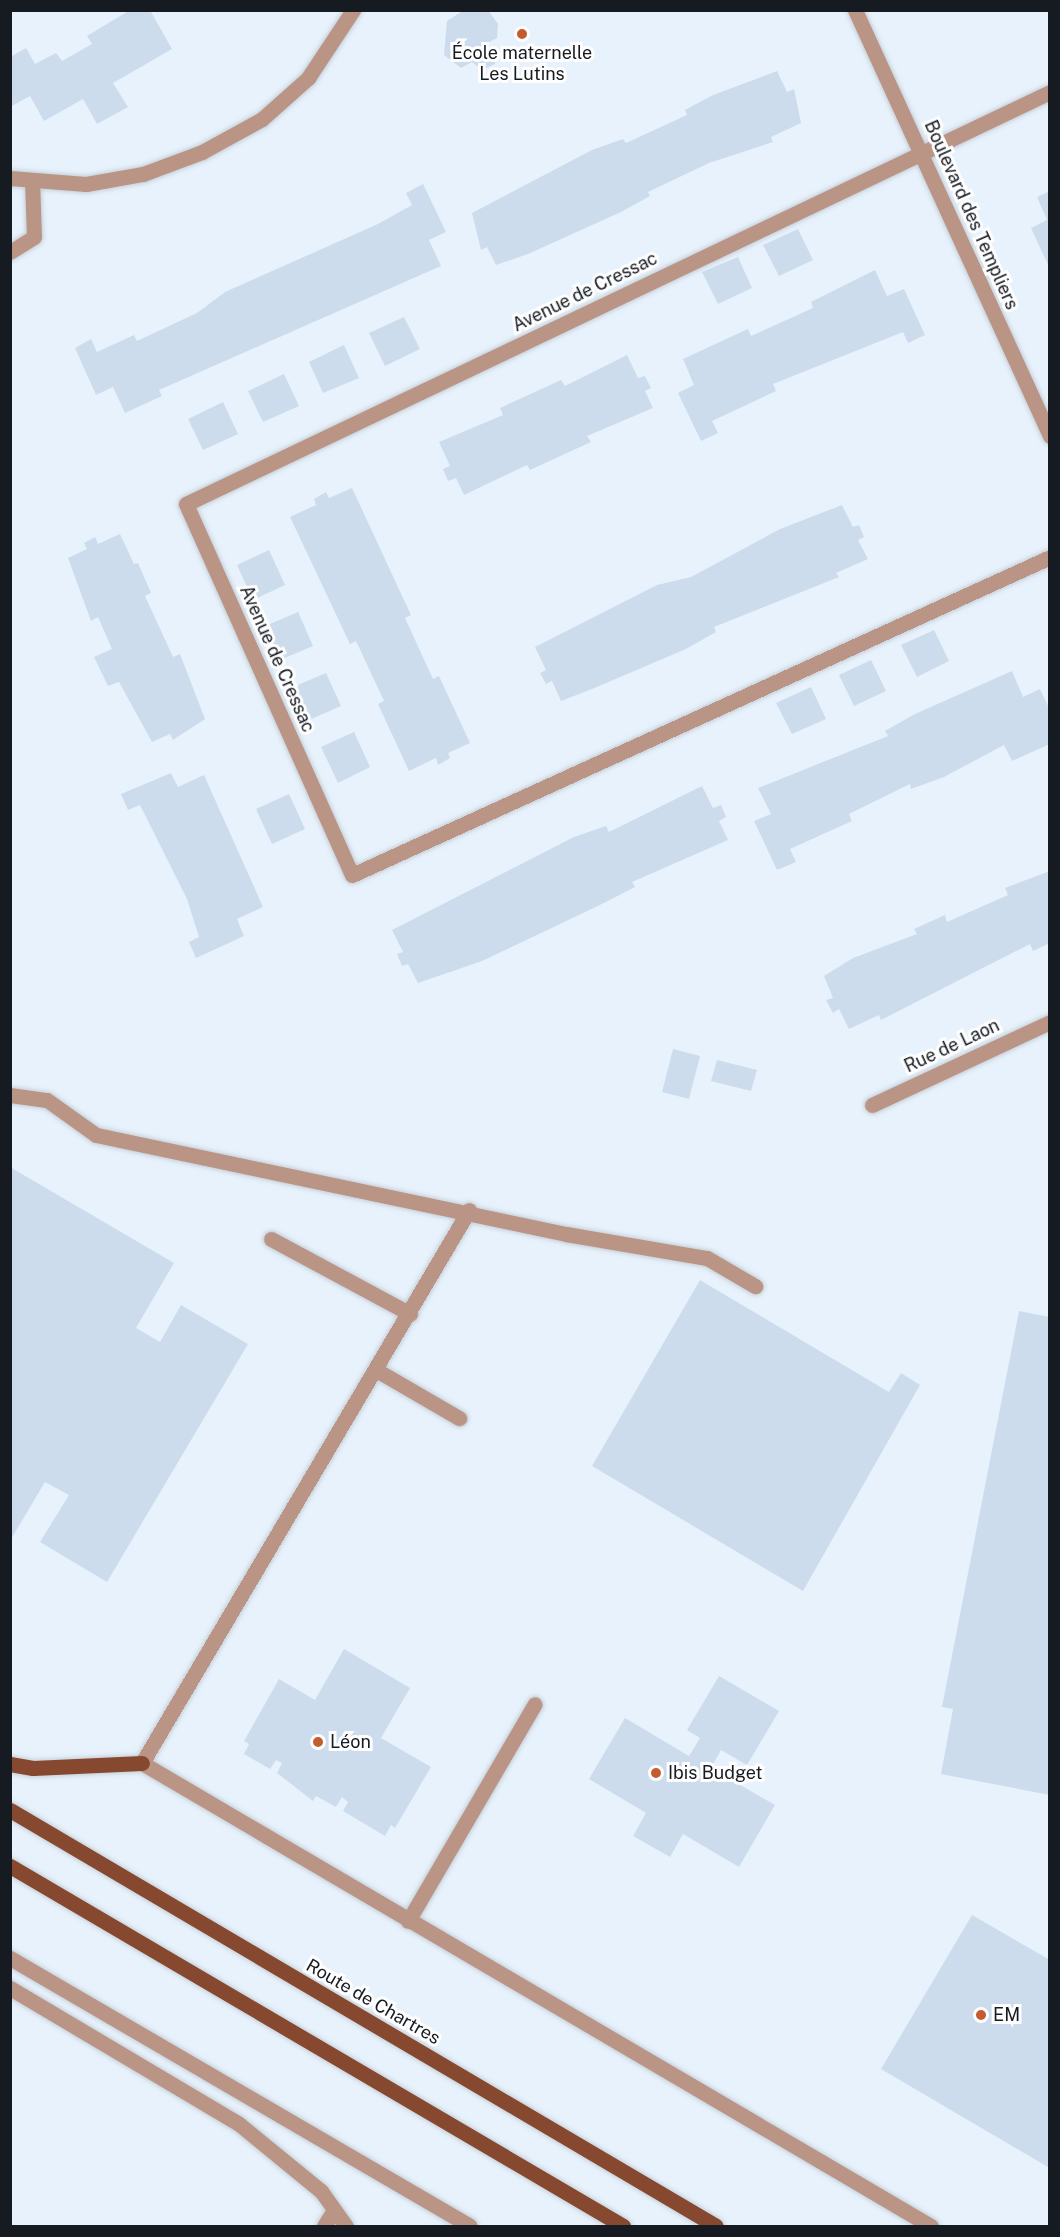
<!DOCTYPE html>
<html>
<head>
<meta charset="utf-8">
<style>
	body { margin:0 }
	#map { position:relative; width:1060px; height:2237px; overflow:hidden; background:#e8f2fc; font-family:"Public Sans",sans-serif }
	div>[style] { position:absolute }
	.building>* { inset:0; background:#ccdced }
	.roads { filter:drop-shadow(0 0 2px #c6d0d9) drop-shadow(0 0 2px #c6d0d9) }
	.lane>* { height:15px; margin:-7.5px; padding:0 7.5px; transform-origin:7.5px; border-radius:7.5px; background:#ba9586 }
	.street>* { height:15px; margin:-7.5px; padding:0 7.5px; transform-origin:7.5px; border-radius:7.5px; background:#ba9586 }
	.primary>* { height:15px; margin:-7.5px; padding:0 7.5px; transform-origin:7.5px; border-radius:7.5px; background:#86482e }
	.dots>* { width:16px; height:16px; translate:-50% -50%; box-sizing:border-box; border:3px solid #fefefe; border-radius:50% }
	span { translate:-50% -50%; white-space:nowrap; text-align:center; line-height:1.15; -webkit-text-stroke:6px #fefefe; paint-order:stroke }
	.poi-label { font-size:18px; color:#161b21 }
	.left { translate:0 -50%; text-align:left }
	.street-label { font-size:18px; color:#161b21 }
	.frame { position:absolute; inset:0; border:12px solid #161b21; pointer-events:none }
</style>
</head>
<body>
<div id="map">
	<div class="building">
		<i style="clip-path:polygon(130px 10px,150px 10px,172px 49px,113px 83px,128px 107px,97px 124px,83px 99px,44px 121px,30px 96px,10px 107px,10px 57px,26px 48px,35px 64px,56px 53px,62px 61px,92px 44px,87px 36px)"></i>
		<i style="clip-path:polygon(464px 10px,488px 10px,498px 24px,497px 38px,486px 44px,496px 52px,495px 64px,482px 70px,472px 62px,461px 68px,444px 55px,447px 21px)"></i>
		<i style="clip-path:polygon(777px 71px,787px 92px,794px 89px,801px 123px,771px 137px,773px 142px,709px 163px,648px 192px,650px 196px,621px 212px,528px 254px,496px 265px,487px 247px,481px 250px,472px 213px,592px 150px,623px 139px,626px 143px,687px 115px,685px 110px,713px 95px)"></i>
		<i style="clip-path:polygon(423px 184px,446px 232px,429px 240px,441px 266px,159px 390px,162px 396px,125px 413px,113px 387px,96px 395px,75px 348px,91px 339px,97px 352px,134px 335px,137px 341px,197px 313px,225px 292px,378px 224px,412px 205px,406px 193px)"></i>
		<i style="clip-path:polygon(1050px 191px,1050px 269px,1031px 228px,1047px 220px,1037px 197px)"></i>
		<i style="clip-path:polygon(798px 229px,813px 260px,779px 276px,763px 245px)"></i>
		<i style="clip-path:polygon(738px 257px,752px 288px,718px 304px,702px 272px)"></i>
		<i style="clip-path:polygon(875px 270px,887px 296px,904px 289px,925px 335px,908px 343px,903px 332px,773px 384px,776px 391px,712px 421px,718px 433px,701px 441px,678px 393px,694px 385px,683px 359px,748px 329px,751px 336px,813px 308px,811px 302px)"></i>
		<i style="clip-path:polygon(404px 317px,420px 349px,385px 366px,369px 333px)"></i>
		<i style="clip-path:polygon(344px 345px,359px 378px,323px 393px,309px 362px)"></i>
		<i style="clip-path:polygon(627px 355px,638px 378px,645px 376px,651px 388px,645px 391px,653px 408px,587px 436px,591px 442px,530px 470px,527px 465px,464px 495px,456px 478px,448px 481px,443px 469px,450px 466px,439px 442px,503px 415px,500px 408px,561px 380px,565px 386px)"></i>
		<i style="clip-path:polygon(284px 374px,299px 406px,263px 422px,248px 391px)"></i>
		<i style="clip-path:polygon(223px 402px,238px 434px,203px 450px,188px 419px)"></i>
		<i style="clip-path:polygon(352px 488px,411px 615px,405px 618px,433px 679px,439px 676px,470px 743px,448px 753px,450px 758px,438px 765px,436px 758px,409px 771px,378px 704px,384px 701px,356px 641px,350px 644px,290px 517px,316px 505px,314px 499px,326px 492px,329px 498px)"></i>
		<i style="clip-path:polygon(842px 505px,853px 527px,859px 525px,864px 537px,858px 540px,868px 559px,836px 573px,839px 577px,714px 627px,716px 632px,686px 649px,592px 689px,561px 701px,552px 681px,546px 684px,540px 673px,546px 670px,535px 647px,657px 585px,691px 577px,780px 529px)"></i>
		<i style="clip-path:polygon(120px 534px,134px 564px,138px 563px,151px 593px,145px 596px,173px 657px,180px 654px,205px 719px,173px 740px,170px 734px,152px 742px,119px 682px,108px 686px,94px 657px,112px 649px,98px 617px,91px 621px,68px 558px,87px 549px,84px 543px,95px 537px,98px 544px)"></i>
		<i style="clip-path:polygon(269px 550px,285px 585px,253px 600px,237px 565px)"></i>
		<i style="clip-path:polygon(298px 612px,313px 646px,280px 660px,265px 626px)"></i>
		<i style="clip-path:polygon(934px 630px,949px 661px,917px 677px,901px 645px)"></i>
		<i style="clip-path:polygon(871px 660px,886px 691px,854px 706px,839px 675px)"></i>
		<i style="clip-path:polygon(1012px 671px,1023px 697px,1040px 689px,1050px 710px,1050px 744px,1012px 761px,1004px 745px,944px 777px,911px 789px,910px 784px,849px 814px,852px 821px,790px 849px,796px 862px,777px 870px,754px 821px,771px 814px,758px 788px,888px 736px,885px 731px,915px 714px)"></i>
		<i style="clip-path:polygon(326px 673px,341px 706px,309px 720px,293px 687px)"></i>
		<i style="clip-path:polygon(811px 687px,826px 719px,792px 734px,776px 703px)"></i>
		<i style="clip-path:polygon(354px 732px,370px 767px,338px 783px,321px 747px)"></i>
		<i style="clip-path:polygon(171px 773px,178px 787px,204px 775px,263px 907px,237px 919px,244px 936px,196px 958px,189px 942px,199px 937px,187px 899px,140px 805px,128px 810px,121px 794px)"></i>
		<i style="clip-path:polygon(702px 786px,713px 808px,721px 805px,726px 817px,719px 821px,728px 840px,632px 882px,635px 887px,604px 903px,482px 961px,418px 983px,408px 964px,402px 966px,397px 954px,403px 952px,392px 930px,574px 837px,606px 826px,609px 832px)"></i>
		<i style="clip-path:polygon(289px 794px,305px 829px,272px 844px,256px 809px)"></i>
		<i style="clip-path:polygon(1050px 871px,1050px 943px,1033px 951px,1030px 944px,881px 1020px,879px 1015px,849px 1029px,839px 1009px,833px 1013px,826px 1000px,833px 998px,824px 976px,853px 958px,917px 934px,914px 929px,945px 915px,947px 922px,1008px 895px,1005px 888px)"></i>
		<i style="clip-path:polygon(673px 1049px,700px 1056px,689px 1099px,662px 1092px)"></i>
		<i style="clip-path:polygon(717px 1060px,757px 1070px,751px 1091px,711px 1081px)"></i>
		<i style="clip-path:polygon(10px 1167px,174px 1263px,136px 1328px,160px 1342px,181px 1305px,248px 1344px,107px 1582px,40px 1542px,69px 1495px,45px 1482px,10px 1541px)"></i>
		<i style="clip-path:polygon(700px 1280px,889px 1392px,901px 1373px,920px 1385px,803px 1591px,592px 1466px)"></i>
		<i style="clip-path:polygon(1019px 1311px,1050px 1317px,1050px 1795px,941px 1774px,953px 1709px,942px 1707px)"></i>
		<i style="clip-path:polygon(344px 1649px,410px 1688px,381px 1738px,431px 1767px,395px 1828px,391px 1825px,385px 1836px,343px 1811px,348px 1802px,342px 1797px,336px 1807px,316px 1796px,313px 1801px,277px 1773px,282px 1763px,276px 1760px,270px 1769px,244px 1754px,249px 1744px,244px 1741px,279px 1679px,315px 1700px)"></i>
		<i style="clip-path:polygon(719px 1676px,779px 1711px,747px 1765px,721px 1750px,711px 1768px,775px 1805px,739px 1867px,683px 1834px,670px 1857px,633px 1836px,646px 1813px,589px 1779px,625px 1718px,689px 1756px,700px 1738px,687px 1730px)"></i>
		<i style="clip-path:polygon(972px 1915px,1050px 1960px,1048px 2167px,881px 2069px)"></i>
	</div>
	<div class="roads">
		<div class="lane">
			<i style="left:10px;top:1095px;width:37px;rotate:8deg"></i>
			<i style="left:47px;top:1100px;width:60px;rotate:35.5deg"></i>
			<i style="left:96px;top:1135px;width:480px;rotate:11.9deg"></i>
			<i style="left:566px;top:1234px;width:143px;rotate:9.7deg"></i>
			<i style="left:707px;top:1258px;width:56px;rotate:30.3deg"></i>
			<i style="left:271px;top:1239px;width:158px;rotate:28.3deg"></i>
			<i style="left:378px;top:1371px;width:94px;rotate:30.1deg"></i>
			<i style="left:408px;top:1921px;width:251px;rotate:-59.7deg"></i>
			<i style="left:10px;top:1958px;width:532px;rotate:30.23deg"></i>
			<i style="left:10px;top:1988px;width:266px;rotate:30.7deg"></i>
			<i style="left:239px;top:2124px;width:106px;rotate:39.3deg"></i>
			<i style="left:321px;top:2191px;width:43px;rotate:54.5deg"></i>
			<i style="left:324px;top:2226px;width:19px;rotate:-58deg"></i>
		</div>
		<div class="street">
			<i style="left:855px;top:10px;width:469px;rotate:65.4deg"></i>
			<i style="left:1050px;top:92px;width:957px;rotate:154.51deg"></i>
			<i style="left:186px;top:504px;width:406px;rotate:65.9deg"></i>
			<i style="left:352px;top:875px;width:767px;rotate:-24.49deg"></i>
			<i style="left:10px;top:178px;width:76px;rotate:4.5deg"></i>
			<i style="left:86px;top:184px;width:58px;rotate:-10deg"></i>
			<i style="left:143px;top:174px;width:63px;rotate:-20.4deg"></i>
			<i style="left:202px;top:152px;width:68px;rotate:-28.8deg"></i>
			<i style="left:262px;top:119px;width:62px;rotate:-41.7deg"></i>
			<i style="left:308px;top:78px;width:82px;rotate:-56.5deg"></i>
			<i style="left:10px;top:252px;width:28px;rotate:-32deg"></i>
			<i style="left:34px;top:237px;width:56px;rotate:-92deg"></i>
			<i style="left:872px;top:1105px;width:196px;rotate:-25deg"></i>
			<i style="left:469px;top:1210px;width:642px;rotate:120.6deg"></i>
			<i style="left:142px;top:1763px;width:915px;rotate:30.41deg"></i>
		</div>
		<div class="primary">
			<i style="left:10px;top:1764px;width:23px;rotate:10deg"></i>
			<i style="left:33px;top:1768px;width:109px;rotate:-2.6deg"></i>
			<i style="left:10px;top:1810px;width:819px;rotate:30.51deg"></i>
			<i style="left:10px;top:1866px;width:711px;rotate:30.42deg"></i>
		</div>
	</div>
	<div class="dots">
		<i style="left:522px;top:34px;background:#c35d2f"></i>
		<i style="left:318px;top:1742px;background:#c35d2f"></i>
		<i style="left:656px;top:1773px;background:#c35d2f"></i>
		<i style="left:981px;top:2015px;background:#c35d2f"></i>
	</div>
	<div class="poi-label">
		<span style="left:522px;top:64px">École maternelle<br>Les Lutins</span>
		<span class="left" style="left:330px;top:1742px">Léon</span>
		<span class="left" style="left:668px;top:1773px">Ibis Budget</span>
		<span class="left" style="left:993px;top:2015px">EM</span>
	</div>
	<div class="street-label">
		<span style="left:971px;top:215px;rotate:66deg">Boulevard des Templiers</span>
		<span style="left:585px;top:292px;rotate:-26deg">Avenue de Cressac</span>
		<span style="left:277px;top:659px;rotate:66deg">Avenue de Cressac</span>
		<span style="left:952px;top:1046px;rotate:-25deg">Rue de Laon</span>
		<span style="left:373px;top:2002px;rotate:30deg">Route de Chartres</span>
	</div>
	<div class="frame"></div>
</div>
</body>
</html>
